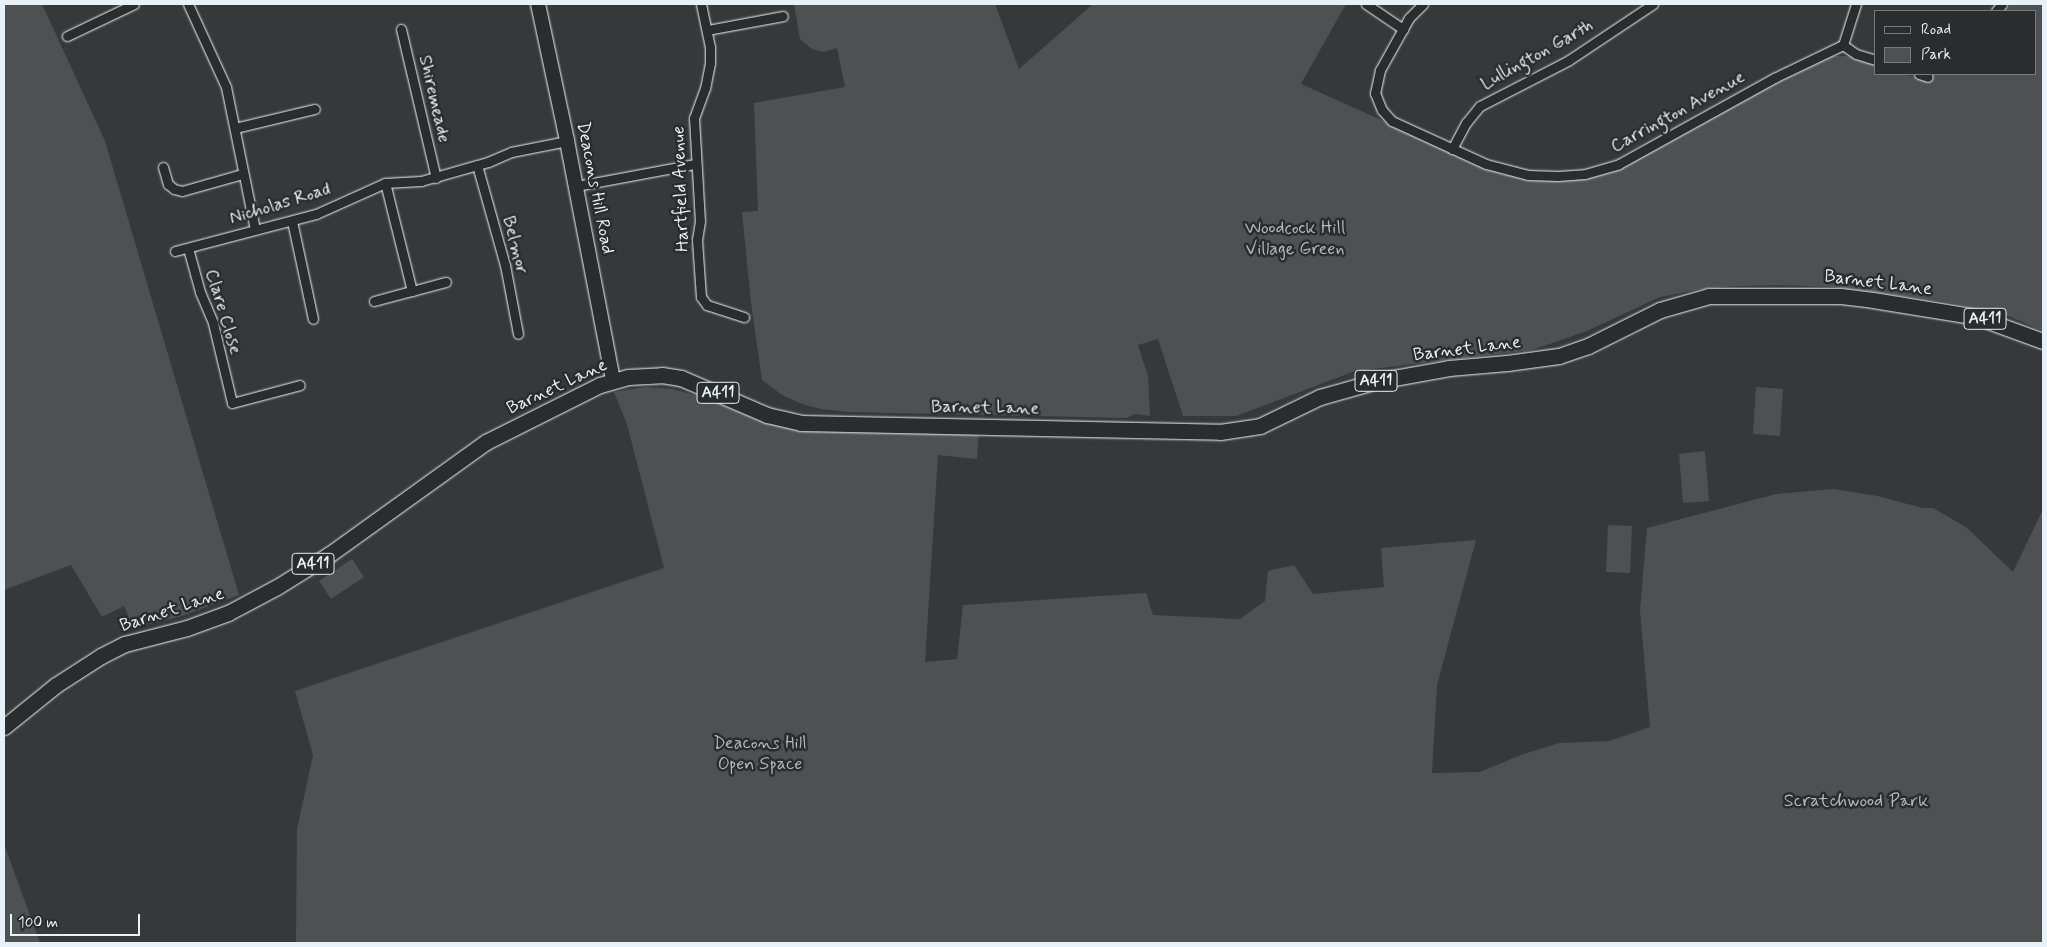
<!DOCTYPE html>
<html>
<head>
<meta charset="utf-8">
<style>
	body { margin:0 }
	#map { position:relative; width:2047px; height:947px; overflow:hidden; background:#35393a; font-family:Mynerve,sans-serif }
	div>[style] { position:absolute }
	.green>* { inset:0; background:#4d5152 }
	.roads { filter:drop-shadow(0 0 1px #e8f1f8) drop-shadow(0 0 1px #e8f1f8) }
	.street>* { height:9px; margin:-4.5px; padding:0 4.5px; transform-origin:4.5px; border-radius:4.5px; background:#2a2d2e }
	.secondary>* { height:14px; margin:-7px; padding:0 7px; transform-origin:7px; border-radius:7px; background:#2a2d2e }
	.primary>* { height:15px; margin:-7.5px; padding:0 7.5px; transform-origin:7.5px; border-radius:7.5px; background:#2a2d2e }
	span { translate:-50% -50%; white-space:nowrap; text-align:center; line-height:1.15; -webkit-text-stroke:5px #2a2d2e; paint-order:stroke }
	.shield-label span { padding:1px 4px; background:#2a2d2e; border:1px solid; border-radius:4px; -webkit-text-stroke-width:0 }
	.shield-label { font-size:16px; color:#e8f1f8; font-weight:700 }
	.street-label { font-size:18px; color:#e8f1f8 }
	.park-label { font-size:18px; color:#b2b9be }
	.frame { position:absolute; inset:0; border:5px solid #e8f1f8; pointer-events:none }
	.legend { position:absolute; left:1874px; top:10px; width:162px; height:65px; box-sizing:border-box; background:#2a2d2e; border:1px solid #767b7f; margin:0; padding:6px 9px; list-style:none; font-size:15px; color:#e8f1f8 }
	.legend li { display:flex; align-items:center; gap:10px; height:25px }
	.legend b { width:25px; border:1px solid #767b7f }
	.scale { position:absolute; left:10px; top:914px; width:130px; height:22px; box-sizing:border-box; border:2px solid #e8f1f8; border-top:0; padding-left:6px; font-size:15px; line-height:18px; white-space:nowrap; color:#e8f1f8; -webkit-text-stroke:4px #2a2d2e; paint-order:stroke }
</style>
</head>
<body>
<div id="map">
	<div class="green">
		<i style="clip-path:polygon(4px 4px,42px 4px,105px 141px,239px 595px,179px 617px,133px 628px,124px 606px,102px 617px,71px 565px,4px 590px)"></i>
		<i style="clip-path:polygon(794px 4px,995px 4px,1019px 69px,1093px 4px,1346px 4px,1301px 84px,1488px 168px,1516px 176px,1597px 176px,1627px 165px,1783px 77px,1832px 56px,1849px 56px,1876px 65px,1876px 74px,1902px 74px,1930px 80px,1930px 74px,2036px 74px,2036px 11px,2005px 11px,2011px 4px,2043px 4px,2043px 331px,2011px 317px,1978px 308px,1939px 301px,1834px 287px,1779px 285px,1737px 286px,1708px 288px,1660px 297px,1587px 331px,1532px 350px,1355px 371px,1236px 416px,1183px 416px,1158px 339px,1138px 345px,1148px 376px,1150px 416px,1135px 414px,1126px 418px,850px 412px,821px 409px,802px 404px,782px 395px,762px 380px,751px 303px,742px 212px,758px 211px,754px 103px,845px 87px,837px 48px,824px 52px,812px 49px,800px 39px)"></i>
		<i style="clip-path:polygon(646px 387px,672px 389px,699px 396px,754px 418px,794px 429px,979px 432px,977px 459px,938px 455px,925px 662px,957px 659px,963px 605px,1146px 593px,1153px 615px,1240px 619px,1265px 601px,1268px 571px,1294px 565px,1313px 594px,1384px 587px,1381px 548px,1476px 540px,1437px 685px,1432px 773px,1480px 772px,1521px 755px,1559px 743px,1609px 741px,1650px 727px,1640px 610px,1647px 528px,1776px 494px,1833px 489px,1878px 496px,1922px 508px,1933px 508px,1966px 527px,2013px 572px,2043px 509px,2043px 943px,296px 943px,297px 829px,313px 755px,295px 691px,664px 568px,627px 424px,614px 392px)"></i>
		<i style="clip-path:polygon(1756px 387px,1783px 389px,1780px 436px,1753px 434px)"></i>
		<i style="clip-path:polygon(1705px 451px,1709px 501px,1683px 503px,1679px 454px)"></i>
		<i style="clip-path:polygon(1608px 525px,1632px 526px,1630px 573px,1606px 572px)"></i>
		<i style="clip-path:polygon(352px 559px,364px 577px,331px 599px,319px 581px)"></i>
		<i style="clip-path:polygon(4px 844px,39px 940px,40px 943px,4px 943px)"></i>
	</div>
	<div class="roads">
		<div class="street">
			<i style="left:188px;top:4px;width:91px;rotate:65.4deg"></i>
			<i style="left:226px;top:87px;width:145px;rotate:78.5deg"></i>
			<i style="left:701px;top:4px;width:44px;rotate:78.2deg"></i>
			<i style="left:710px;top:47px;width:16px;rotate:90deg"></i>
			<i style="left:710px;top:63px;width:25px;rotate:101deg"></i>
			<i style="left:705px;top:88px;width:32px;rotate:110deg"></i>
			<i style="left:694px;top:118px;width:103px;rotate:86.7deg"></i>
			<i style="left:700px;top:221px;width:19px;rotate:99deg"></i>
			<i style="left:697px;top:240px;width:57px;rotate:86deg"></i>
			<i style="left:701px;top:297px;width:10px;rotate:53deg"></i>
			<i style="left:707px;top:305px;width:39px;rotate:18deg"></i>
			<i style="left:1366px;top:4px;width:45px;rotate:34deg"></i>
			<i style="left:1423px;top:4px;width:20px;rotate:135deg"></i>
			<i style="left:1409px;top:18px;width:60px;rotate:119.1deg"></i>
			<i style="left:1380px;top:70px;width:24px;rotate:102deg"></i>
			<i style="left:1375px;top:93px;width:18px;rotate:68deg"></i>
			<i style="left:1382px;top:110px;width:15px;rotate:48deg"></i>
			<i style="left:1392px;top:121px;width:103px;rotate:24.6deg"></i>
			<i style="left:1486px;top:164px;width:43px;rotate:14.7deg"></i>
			<i style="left:1528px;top:175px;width:30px;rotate:2deg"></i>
			<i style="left:1558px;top:176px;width:27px;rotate:-4deg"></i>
			<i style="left:1585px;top:174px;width:35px;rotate:-16deg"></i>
			<i style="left:1619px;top:164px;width:177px;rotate:-29deg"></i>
			<i style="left:1774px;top:78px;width:76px;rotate:-25.6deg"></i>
			<i style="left:1843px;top:45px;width:43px;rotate:-72.4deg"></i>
			<i style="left:1996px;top:11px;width:9px;rotate:-49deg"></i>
			<i style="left:401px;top:29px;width:153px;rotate:76.8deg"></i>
			<i style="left:707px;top:30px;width:77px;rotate:-10.4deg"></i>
			<i style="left:67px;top:36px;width:74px;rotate:-25.5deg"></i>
			<i style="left:1843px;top:45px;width:16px;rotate:35deg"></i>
			<i style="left:1856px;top:54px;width:21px;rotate:17deg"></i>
			<i style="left:1919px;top:74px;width:9px;rotate:18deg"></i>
			<i style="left:235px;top:128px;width:82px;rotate:-13.4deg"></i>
			<i style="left:1452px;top:149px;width:30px;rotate:-62deg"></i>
			<i style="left:1466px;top:123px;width:22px;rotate:-51deg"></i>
			<i style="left:1480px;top:106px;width:100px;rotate:-27.3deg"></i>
			<i style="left:1569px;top:60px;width:101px;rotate:-33.7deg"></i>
			<i style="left:477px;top:165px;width:104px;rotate:74.4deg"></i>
			<i style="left:505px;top:265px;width:70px;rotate:79.3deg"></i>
			<i style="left:163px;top:167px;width:18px;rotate:74deg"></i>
			<i style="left:168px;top:184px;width:8px;rotate:40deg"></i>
			<i style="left:174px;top:189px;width:8px;rotate:14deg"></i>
			<i style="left:182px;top:191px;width:62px;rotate:-15.8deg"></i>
			<i style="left:576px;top:186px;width:121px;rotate:-10.5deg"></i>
			<i style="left:292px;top:221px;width:100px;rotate:77.9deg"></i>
			<i style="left:188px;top:248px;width:46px;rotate:74.7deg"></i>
			<i style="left:200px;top:292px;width:34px;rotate:67deg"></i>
			<i style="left:213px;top:323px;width:82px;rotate:76.6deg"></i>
			<i style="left:232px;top:403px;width:70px;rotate:-14.8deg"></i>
			<i style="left:175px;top:251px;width:146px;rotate:-14.7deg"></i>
			<i style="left:316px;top:214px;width:76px;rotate:-24.2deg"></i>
			<i style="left:385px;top:183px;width:36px;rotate:-3deg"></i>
			<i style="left:421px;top:181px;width:70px;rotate:-15.8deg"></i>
			<i style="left:488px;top:162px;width:25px;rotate:-23deg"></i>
			<i style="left:511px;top:152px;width:57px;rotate:-11.1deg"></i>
			<i style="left:412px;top:291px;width:35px;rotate:-15deg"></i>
			<i style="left:374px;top:301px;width:39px;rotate:-15deg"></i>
			<i style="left:412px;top:291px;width:111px;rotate:-104deg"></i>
		</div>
		<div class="secondary">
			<i style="left:538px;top:4px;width:140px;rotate:78deg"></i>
			<i style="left:567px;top:141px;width:244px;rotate:79.1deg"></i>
		</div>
		<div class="primary">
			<i style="left:4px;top:727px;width:67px;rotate:-38.9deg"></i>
			<i style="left:56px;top:685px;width:54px;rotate:-32.8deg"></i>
			<i style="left:101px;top:656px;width:27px;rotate:-27deg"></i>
			<i style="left:125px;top:644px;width:64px;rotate:-14.5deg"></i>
			<i style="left:187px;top:628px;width:44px;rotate:-20.1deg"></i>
			<i style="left:228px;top:613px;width:55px;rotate:-28deg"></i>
			<i style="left:277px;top:587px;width:62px;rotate:-31.9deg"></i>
			<i style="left:330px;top:554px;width:192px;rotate:-35.7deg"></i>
			<i style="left:486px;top:442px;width:127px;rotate:-26.6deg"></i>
			<i style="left:600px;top:385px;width:29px;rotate:-16deg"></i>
			<i style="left:628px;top:377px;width:34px;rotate:-3deg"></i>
			<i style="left:662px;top:375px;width:19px;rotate:9deg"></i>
			<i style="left:681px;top:378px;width:94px;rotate:23.3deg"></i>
			<i style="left:767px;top:415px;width:35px;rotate:13deg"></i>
			<i style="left:801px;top:423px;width:419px;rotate:1.2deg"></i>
			<i style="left:1220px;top:432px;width:40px;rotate:-8.5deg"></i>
			<i style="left:1260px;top:426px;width:67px;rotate:-25.8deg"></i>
			<i style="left:1320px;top:397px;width:59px;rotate:-15.7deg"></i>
			<i style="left:1377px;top:381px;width:73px;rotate:-10.2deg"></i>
			<i style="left:1449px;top:368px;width:58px;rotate:-4.9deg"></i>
			<i style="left:1507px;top:363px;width:52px;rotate:-7.7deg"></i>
			<i style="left:1559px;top:356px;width:31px;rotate:-19deg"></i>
			<i style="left:1588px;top:346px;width:80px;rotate:-26.6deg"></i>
			<i style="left:1660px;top:310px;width:51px;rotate:-15.9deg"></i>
			<i style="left:1709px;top:296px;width:132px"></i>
			<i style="left:1841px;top:296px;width:32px;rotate:7deg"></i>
			<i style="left:1873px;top:300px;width:105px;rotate:9.3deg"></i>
			<i style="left:1977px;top:317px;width:70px;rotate:20deg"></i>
		</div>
	</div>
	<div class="shield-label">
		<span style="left:1985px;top:319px">A411</span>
		<span style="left:1376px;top:381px">A411</span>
		<span style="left:718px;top:393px">A411</span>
		<span style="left:313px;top:564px">A411</span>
	</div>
	<div class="street-label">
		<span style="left:1537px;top:55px;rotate:-29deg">Lullington Garth</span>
		<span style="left:434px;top:99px;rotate:77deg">Shiremeade</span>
		<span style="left:1678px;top:112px;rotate:-29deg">Carrington Avenue</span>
		<span style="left:595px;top:188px;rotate:79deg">Deacons Hill Road</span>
		<span style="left:681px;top:189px;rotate:-92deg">Hartfield Avenue</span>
		<span style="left:280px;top:204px;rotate:-17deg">Nicholas Road</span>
		<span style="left:515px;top:245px;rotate:76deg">Belmor</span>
		<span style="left:1878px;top:283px;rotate:7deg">Barnet Lane</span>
		<span style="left:223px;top:312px;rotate:73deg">Clare Close</span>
		<span style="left:1467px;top:349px;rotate:-7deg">Barnet Lane</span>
		<span style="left:557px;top:387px;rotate:-25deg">Barnet Lane</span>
		<span style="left:985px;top:408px;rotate:1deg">Barnet Lane</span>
		<span style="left:172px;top:610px;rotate:-18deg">Barnet Lane</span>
	</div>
	<div class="park-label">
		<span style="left:1295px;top:239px">Woodcock Hill<br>Village Green</span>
		<span style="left:760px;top:754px">Deacons Hill<br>Open Space</span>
		<span style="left:1856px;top:801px">Scratchwood Park</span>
	</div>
	<div class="frame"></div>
	<ul class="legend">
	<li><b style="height:6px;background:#2a2d2e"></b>Road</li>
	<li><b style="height:14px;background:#4d5152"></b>Park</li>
	</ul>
	<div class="scale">100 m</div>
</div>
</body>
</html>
